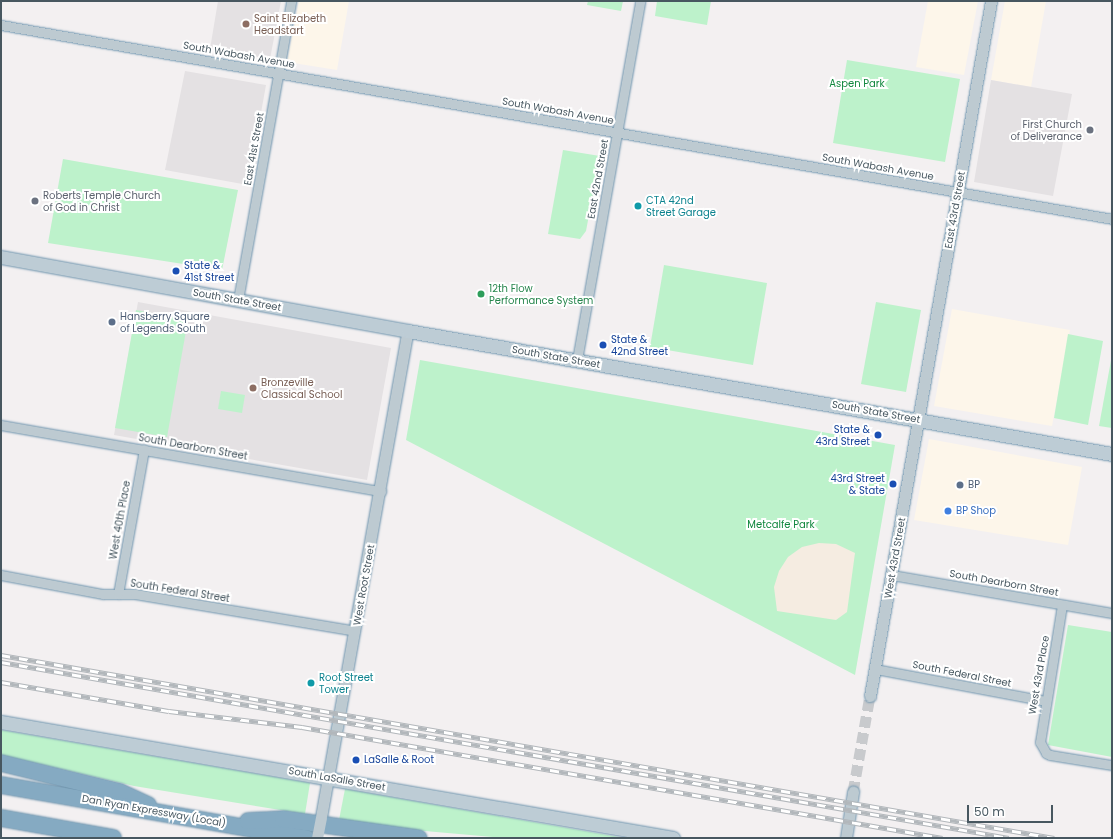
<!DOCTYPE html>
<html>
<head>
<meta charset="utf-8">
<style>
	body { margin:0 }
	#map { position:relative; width:1113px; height:839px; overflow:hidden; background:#f3f0f1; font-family:Poppins,sans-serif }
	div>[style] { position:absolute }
	.commercial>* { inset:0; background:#fdf6ea }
	.education>* { inset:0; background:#e4e1e3 }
	.green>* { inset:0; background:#bdf2cb }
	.sand>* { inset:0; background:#f5ece1 }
	.tertiary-tunnel>* { height:11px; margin-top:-5.5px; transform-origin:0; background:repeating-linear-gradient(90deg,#c8cacd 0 11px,transparent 0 16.5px) }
	.roads { filter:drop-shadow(0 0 1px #7095ae) drop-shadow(0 0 1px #7095ae) }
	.minor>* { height:9px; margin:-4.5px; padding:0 4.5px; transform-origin:4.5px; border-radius:4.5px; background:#bdcad1 }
	.tertiary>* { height:11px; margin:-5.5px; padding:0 5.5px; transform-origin:5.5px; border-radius:5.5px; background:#bdcad1 }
	.secondary>* { height:13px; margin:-6.5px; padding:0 6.5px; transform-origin:6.5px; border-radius:6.5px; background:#bdccd5 }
	.motorway>* { height:16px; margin:-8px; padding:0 8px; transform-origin:8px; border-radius:8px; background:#85aac2 }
	.rail>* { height:4.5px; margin-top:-2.25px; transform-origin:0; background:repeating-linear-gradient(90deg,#fff 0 9px,#b2b7bb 0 18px); box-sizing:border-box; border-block:1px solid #b2b7bb }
	.tertiary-bridge>* { height:11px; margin:-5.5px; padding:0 5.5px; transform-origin:5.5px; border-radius:5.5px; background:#bdcad1 }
	.dots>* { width:11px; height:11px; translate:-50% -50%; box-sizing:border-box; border:2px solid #fff; border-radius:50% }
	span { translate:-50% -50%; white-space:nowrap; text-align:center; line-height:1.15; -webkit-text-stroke:4px #fff; paint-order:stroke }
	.education-label { font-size:10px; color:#785e54 }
	.left { translate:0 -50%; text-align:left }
	.street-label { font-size:10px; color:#475760 }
	.park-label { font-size:10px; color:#11873e }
	.worship-label { font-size:10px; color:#5b616d }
	.right { translate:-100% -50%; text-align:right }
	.culture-label { font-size:10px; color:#0d838f }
	.transit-label { font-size:10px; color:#164399 }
	.leisure-label { font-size:10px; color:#27864d }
	.service-label { font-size:10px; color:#4e5e75 }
	.shop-label { font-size:10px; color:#366cbe }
	.frame { position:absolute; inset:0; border:2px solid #475760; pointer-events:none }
	.scale { position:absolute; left:967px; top:805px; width:86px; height:18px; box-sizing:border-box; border:2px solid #475760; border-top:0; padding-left:5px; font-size:12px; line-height:14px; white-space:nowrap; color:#475760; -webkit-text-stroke:3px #fff; paint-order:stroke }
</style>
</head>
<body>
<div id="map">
	<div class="commercial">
		<i style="clip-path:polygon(299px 1px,349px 1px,337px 70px,287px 62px)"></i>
		<i style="clip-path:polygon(928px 1px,978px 1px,964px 75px,916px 67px)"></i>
		<i style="clip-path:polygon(1005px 1px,1046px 1px,1031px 87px,991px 80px)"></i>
		<i style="clip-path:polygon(952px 309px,1070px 330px,1052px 426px,934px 406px)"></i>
		<i style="clip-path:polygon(929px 439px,1082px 467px,1068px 545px,914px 520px)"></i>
	</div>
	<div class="education">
		<i style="clip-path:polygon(218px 1px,281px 1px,270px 59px,210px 49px)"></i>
		<i style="clip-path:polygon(185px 71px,266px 85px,248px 185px,165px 170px)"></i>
		<i style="clip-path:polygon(991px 80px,1072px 94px,1053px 196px,974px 182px)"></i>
		<i style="clip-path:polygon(138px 302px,391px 348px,367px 480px,114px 435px)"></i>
	</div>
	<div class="green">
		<i style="clip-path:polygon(588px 1px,623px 1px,621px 11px,587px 5px)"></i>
		<i style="clip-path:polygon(657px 1px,711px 1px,707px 25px,655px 16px)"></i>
		<i style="clip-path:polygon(847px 60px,960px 79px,945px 162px,833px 143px)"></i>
		<i style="clip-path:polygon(563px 150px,600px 156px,586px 231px,580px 239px,548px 234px)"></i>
		<i style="clip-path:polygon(63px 159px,238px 190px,222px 270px,48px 243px)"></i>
		<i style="clip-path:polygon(664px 265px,767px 283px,753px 365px,650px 347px)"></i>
		<i style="clip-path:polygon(876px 302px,921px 310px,906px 392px,861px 384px)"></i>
		<i style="clip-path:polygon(136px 310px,188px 320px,167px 437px,115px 428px)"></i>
		<i style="clip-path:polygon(1068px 334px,1103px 341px,1088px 425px,1054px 418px)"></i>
		<i style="clip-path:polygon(1112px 355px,1112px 428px,1099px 426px)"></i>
		<i style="clip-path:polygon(420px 360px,895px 445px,855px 675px,406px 440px)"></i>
		<i style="clip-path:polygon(221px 391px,245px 395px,242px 413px,218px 409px)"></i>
		<i style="clip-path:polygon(1068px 625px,1112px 632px,1112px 757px,1048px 745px)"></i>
		<i style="clip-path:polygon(1px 730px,310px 783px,305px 814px,134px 786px,1px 755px)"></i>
		<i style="clip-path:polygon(345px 789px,625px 838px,504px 838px,391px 828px,339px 820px)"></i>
	</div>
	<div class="sand">
		<i style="clip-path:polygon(819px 543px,836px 544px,855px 553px,847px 612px,836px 620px,777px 611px,774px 587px,779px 571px,788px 557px,802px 547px)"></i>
	</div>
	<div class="tertiary-tunnel">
		<i style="left:853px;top:792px;width:97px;rotate:-80deg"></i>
	</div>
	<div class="roads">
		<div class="minor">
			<i style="left:1px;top:25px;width:1128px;rotate:9.9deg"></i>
			<i style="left:238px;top:300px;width:304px;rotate:-79.9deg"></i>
			<i style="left:577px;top:360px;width:364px;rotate:-80deg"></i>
			<i style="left:1px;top:425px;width:386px;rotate:9.9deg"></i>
			<i style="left:1px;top:575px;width:104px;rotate:10.6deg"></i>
			<i style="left:103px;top:594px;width:32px"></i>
			<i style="left:135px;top:594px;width:223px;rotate:9.5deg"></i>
			<i style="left:892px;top:575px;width:223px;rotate:9.8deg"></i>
			<i style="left:118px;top:594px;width:147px;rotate:-79.8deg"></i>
			<i style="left:1062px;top:605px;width:139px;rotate:99.1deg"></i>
			<i style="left:1040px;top:742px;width:13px;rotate:61deg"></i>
			<i style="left:1046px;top:753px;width:4px;rotate:27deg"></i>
			<i style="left:1050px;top:755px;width:63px;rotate:9.2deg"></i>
			<i style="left:875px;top:669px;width:174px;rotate:10.6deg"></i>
		</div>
		<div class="tertiary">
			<i style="left:870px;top:696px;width:705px;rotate:-80.12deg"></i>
			<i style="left:321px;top:817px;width:494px;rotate:-79.9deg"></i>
			<i style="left:846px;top:838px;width:47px;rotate:-81.3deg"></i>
		</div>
		<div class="secondary">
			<i style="left:1px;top:257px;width:414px;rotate:10.3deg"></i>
			<i style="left:408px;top:331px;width:715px;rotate:9.91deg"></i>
			<i style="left:1px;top:722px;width:682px;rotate:9.79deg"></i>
		</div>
		<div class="motorway">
			<i style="left:1px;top:763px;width:122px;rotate:13.7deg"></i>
			<i style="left:120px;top:792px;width:31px;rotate:25deg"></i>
			<i style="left:1px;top:785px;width:310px;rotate:9.9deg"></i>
			<i style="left:1px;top:818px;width:114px;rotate:10.1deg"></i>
			<i style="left:248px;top:821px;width:35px;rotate:-3deg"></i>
			<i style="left:283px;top:819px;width:137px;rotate:8deg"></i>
		</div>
	</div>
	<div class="rail">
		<i style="left:1px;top:655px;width:1069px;rotate:9.86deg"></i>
		<i style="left:1px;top:662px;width:1023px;rotate:9.9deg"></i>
		<i style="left:1px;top:682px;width:170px;rotate:9.8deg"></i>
		<i style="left:169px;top:711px;width:134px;rotate:6.9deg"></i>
		<i style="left:302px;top:727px;width:650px;rotate:9.84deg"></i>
	</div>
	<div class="tertiary-bridge">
		<i style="left:317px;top:838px;width:21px;rotate:-79deg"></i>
	</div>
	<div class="dots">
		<i style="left:246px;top:24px;background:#8d6e63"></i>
		<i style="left:1090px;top:130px;background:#6b7280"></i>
		<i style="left:35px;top:201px;background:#6b7280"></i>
		<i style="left:638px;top:206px;background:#0f9aa8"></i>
		<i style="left:176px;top:271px;background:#1a4fb4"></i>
		<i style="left:481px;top:294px;background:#2e9e5b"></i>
		<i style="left:112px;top:322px;background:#5c6f8a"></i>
		<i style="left:603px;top:345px;background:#1a4fb4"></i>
		<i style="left:253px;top:388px;background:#8d6e63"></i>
		<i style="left:878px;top:435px;background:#1a4fb4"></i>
		<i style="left:893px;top:484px;background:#1a4fb4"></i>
		<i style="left:960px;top:485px;background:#5c6f8a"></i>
		<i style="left:948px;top:511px;background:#3f7fe0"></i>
		<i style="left:311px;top:683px;background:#0f9aa8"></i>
		<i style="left:356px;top:760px;background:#1a4fb4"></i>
	</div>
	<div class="education-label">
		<span class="left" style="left:254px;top:24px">Saint Elizabeth<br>Headstart</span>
		<span class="left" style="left:261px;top:388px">Bronzeville<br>Classical School</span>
	</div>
	<div class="street-label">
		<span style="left:239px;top:55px;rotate:10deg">South Wabash Avenue</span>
		<span style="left:558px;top:111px;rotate:10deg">South Wabash Avenue</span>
		<span style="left:254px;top:149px;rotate:-80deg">East 41st Street</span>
		<span style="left:878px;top:167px;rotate:10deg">South Wabash Avenue</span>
		<span style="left:598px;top:179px;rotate:-80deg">East 42nd Street</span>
		<span style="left:955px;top:210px;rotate:-80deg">East 43rd Street</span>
		<span style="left:237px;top:300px;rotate:10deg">South State Street</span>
		<span style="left:556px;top:357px;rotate:10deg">South State Street</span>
		<span style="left:876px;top:412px;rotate:10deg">South State Street</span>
		<span style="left:193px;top:447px;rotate:10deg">South Dearborn Street</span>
		<span style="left:120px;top:520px;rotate:-80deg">West 40th Place</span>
		<span style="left:895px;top:558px;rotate:-80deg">West 43rd Street</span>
		<span style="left:1004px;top:583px;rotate:10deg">South Dearborn Street</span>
		<span style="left:364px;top:585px;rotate:-80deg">West Root Street</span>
		<span style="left:180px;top:591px;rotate:9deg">South Federal Street</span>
		<span style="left:962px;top:674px;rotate:11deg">South Federal Street</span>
		<span style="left:1039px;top:675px;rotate:-80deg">West 43rd Place</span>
		<span style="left:337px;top:779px;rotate:10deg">South LaSalle Street</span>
		<span style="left:154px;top:811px;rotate:10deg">Dan Ryan Expressway (Local)</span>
	</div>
	<div class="park-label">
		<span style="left:857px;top:84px">Aspen Park</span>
		<span style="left:781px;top:525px">Metcalfe Park</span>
	</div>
	<div class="worship-label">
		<span class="right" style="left:1082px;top:130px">First Church<br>of Deliverance</span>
		<span class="left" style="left:43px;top:201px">Roberts Temple Church<br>of God in Christ</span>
	</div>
	<div class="culture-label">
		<span class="left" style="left:646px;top:206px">CTA 42nd<br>Street Garage</span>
		<span class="left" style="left:319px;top:683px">Root Street<br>Tower</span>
	</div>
	<div class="transit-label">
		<span class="left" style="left:184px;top:271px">State &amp;<br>41st Street</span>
		<span class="left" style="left:611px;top:345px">State &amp;<br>42nd Street</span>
		<span class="right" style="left:870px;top:435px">State &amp;<br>43rd Street</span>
		<span class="right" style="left:885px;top:484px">43rd Street<br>&amp; State</span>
		<span class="left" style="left:364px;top:760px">LaSalle &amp; Root</span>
	</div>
	<div class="leisure-label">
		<span class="left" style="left:489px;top:294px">12th Flow<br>Performance System</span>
	</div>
	<div class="service-label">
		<span class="left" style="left:120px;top:322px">Hansberry Square<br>of Legends South</span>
		<span class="left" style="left:968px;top:485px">BP</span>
	</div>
	<div class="shop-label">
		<span class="left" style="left:956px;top:511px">BP Shop</span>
	</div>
	<div class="frame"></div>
	<div class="scale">50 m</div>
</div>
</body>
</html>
